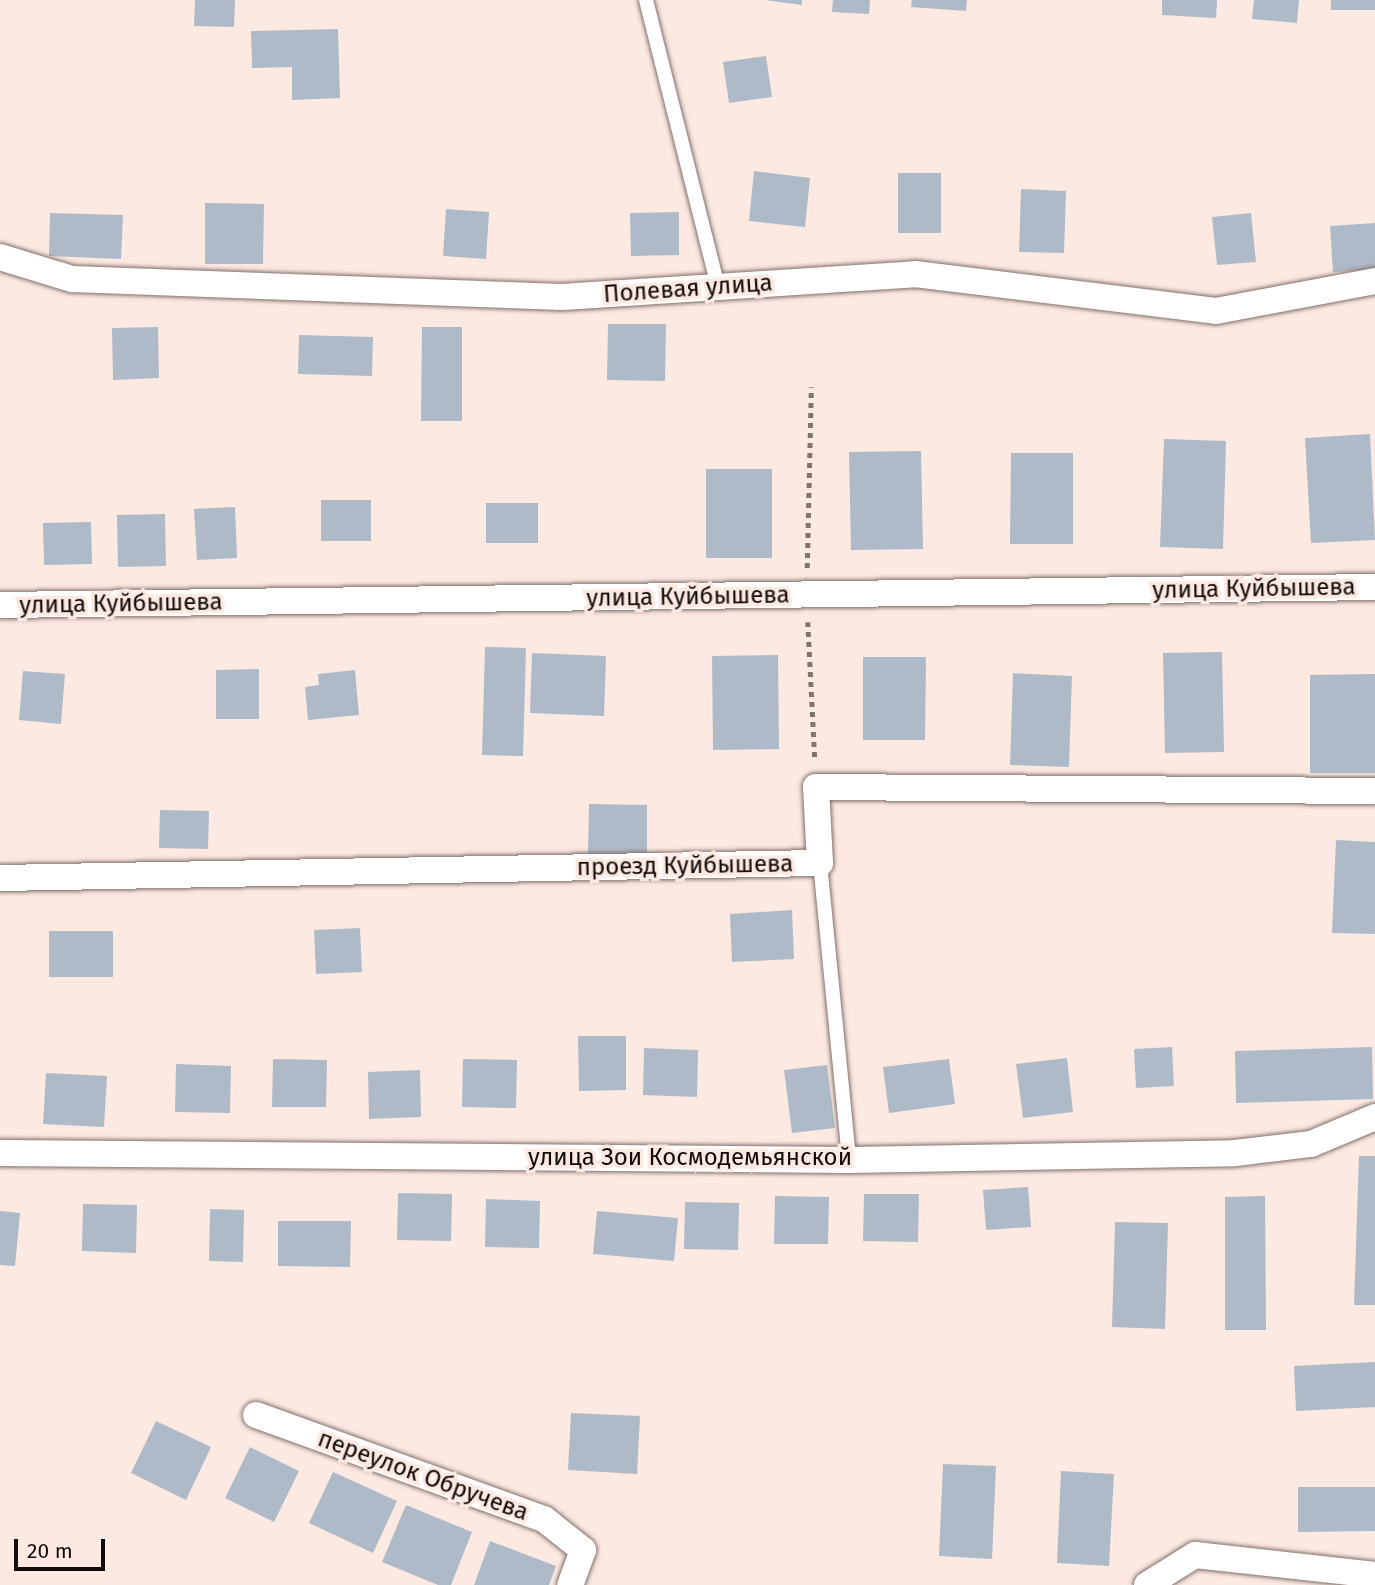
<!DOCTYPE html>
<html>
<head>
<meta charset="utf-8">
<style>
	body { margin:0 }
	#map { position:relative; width:1375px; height:1585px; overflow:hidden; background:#fce9e2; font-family:"Fira Sans",sans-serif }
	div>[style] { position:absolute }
	.building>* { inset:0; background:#afbac8 }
	.path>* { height:4.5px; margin-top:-2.25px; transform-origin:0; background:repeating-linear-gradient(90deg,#80746f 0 5px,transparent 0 10px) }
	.roads { filter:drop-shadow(0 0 2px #81706a) drop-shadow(0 0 2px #81706a) }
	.service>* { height:14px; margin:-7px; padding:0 7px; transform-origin:7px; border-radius:7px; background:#fff }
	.minor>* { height:26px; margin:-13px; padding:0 13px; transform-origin:13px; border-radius:13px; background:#fff }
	span { translate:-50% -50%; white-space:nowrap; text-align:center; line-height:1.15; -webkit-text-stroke:7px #fce9e2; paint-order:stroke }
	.street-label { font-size:24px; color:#110b09 }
	.scale { position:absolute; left:14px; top:1539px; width:91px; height:32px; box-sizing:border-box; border:4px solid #110b09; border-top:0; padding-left:9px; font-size:21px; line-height:24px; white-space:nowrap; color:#110b09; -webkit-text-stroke:5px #fce9e2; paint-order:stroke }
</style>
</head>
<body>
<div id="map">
	<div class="building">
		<i style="clip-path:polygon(195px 0,235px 0,234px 27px,194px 26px)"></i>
		<i style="clip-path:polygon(765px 0,802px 0,802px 5px)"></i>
		<i style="clip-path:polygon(833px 0,870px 0,869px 14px,832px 12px)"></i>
		<i style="clip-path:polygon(912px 0,967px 0,966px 11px,911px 7px)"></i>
		<i style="clip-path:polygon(1162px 0,1217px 0,1216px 18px,1162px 15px)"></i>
		<i style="clip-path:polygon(1254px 0,1299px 0,1297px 23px,1252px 19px)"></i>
		<i style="clip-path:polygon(1331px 0,1375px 0,1375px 10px,1331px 10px)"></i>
		<i style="clip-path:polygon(338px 29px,340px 98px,292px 100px,292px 67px,252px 68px,251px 31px)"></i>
		<i style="clip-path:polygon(766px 56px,772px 97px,729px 103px,723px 62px)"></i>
		<i style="clip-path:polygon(754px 171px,810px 178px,805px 227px,749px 221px)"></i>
		<i style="clip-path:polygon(898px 173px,941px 173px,941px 233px,898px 233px)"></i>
		<i style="clip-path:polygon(1021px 189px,1066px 191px,1064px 253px,1019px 252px)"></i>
		<i style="clip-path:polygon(205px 203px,264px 204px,263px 264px,205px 264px)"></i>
		<i style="clip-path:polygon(446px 209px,489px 212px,486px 259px,443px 256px)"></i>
		<i style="clip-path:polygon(679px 212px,679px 255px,631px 256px,630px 213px)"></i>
		<i style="clip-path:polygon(50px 213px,123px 215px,121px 259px,49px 256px)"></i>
		<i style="clip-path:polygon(1251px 213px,1256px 262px,1217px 265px,1212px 217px)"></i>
		<i style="clip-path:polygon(1375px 223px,1375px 269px,1333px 272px,1330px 226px)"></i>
		<i style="clip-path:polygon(608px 324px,666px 324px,665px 381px,607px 380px)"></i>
		<i style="clip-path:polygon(158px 327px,159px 378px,113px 380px,112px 328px)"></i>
		<i style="clip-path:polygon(422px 327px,462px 327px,462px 421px,421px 421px)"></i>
		<i style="clip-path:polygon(299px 335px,373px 337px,372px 376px,298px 374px)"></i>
		<i style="clip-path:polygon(1370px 434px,1375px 540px,1311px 543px,1305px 438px)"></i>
		<i style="clip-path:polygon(1164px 439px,1226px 441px,1223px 549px,1160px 547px)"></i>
		<i style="clip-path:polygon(921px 451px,923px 549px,851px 550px,849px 452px)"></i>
		<i style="clip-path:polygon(1011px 453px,1073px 453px,1073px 544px,1010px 544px)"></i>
		<i style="clip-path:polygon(706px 469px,772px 469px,772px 558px,706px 558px)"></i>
		<i style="clip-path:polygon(321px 500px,371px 500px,371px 541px,321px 541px)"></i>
		<i style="clip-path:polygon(486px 503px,538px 503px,538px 543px,486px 543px)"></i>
		<i style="clip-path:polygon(235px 507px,237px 558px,197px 560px,194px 509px)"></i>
		<i style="clip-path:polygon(165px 514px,166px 566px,118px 567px,117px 515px)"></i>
		<i style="clip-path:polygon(91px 522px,92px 564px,44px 565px,43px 523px)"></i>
		<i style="clip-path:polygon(485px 647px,526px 648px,523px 756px,482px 755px)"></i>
		<i style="clip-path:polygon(1222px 652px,1224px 752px,1165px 753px,1163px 653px)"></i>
		<i style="clip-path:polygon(532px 653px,606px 656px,604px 716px,530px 713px)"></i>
		<i style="clip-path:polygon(778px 655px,779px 749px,713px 750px,712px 656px)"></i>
		<i style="clip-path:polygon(863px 657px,926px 657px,925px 740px,863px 740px)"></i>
		<i style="clip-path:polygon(259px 669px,259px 719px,216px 719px,216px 670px)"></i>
		<i style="clip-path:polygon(355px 670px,359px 715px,308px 720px,305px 687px,319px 685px,318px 674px)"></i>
		<i style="clip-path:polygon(23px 671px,65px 674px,61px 724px,19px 720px)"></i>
		<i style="clip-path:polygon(1013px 673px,1072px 676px,1069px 767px,1010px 765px)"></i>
		<i style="clip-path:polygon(1375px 674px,1375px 773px,1310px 773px,1310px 675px)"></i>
		<i style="clip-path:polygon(589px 804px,647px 805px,647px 856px,588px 855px)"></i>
		<i style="clip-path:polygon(160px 810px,209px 811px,208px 849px,159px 848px)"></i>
		<i style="clip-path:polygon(1336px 840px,1375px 842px,1375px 934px,1332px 933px)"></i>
		<i style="clip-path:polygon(792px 910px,794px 959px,732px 962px,730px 914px)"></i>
		<i style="clip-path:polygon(360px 928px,362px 972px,316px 974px,314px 930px)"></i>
		<i style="clip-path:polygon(49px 931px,113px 931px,113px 977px,49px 977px)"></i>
		<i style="clip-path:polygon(578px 1036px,626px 1036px,626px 1090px,579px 1091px)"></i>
		<i style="clip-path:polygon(1172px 1047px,1174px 1086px,1136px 1088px,1134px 1049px)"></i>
		<i style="clip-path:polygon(1372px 1047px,1373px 1099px,1236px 1103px,1235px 1051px)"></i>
		<i style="clip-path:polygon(644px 1048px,698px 1050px,697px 1097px,643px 1095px)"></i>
		<i style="clip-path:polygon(1067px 1058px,1073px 1112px,1023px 1118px,1016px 1064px)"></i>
		<i style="clip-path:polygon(273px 1059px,327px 1060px,326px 1107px,272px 1107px)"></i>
		<i style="clip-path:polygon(463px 1059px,517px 1060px,516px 1108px,462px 1107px)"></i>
		<i style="clip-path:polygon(949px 1059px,955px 1104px,889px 1113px,883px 1067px)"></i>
		<i style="clip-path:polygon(176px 1064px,231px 1066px,230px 1113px,175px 1112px)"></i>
		<i style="clip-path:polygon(827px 1065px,835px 1128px,792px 1133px,784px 1070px)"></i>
		<i style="clip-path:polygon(420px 1070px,421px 1117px,369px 1119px,368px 1072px)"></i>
		<i style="clip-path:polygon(46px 1073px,107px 1076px,104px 1127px,43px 1124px)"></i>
		<i style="clip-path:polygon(1359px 1156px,1375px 1156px,1375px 1305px,1354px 1305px)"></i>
		<i style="clip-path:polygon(1028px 1187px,1031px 1227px,986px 1230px,983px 1190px)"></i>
		<i style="clip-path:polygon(398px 1193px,452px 1194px,451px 1241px,397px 1240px)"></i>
		<i style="clip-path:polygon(864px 1194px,919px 1194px,918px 1242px,863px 1241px)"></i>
		<i style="clip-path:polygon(775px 1196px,829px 1197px,828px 1244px,774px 1244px)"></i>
		<i style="clip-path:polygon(1265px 1196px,1266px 1330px,1225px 1330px,1225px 1197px)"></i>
		<i style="clip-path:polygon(486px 1199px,540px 1201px,539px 1248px,485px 1247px)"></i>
		<i style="clip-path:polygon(685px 1202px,739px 1203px,738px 1250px,684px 1249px)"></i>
		<i style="clip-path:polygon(83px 1204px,137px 1205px,136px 1253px,82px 1251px)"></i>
		<i style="clip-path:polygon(210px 1209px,244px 1210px,243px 1262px,209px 1261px)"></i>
		<i style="clip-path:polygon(0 1211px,20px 1213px,15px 1266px,0 1265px)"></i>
		<i style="clip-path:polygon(597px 1211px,678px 1218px,674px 1261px,593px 1254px)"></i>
		<i style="clip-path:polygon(278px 1221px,351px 1221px,350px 1267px,278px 1266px)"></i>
		<i style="clip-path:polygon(1115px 1222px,1168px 1223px,1165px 1329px,1112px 1327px)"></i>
		<i style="clip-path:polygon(1375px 1362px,1375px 1407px,1296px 1411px,1294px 1366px)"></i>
		<i style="clip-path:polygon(571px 1413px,640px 1416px,637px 1474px,568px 1470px)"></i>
		<i style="clip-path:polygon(156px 1421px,211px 1447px,186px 1500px,131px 1473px)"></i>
		<i style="clip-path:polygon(250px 1447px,299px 1471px,274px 1522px,225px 1498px)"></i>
		<i style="clip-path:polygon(943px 1464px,996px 1466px,992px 1559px,939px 1556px)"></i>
		<i style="clip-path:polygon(1061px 1471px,1114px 1474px,1109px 1566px,1057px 1563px)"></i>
		<i style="clip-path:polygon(333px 1472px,397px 1501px,373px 1553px,309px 1523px)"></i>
		<i style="clip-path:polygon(1298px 1487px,1375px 1487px,1375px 1531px,1298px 1532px)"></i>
		<i style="clip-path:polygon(406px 1505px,472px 1532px,451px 1585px,438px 1585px,382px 1562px)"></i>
		<i style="clip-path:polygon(490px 1541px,556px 1566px,549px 1585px,474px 1585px)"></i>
	</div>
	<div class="path">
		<i style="left:807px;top:568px;width:181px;rotate:-88.7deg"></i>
		<i style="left:808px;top:622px;width:139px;rotate:87.1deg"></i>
	</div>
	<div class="roads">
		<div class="service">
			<i style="left:646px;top:0;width:296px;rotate:75.9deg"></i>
			<i style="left:820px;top:863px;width:298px;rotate:84.4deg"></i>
		</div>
		<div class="minor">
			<i style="left:0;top:257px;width:75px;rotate:17deg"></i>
			<i style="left:72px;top:279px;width:490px;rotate:2.1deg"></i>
			<i style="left:562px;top:297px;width:354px;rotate:-3.7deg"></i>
			<i style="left:915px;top:274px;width:303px;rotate:7deg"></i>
			<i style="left:1216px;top:311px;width:162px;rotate:-10.7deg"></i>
			<i style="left:0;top:605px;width:1375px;rotate:-0.75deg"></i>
			<i style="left:0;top:878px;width:820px;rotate:-1.05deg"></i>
			<i style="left:820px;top:863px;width:76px;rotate:-93deg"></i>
			<i style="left:816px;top:787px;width:559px;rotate:0.41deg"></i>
			<i style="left:0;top:1153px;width:849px;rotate:0.47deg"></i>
			<i style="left:849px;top:1160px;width:386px;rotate:-1deg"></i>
			<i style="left:1235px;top:1153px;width:77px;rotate:-6.8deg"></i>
			<i style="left:1311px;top:1144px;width:69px;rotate:-22.9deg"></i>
			<i style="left:256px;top:1415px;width:306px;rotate:19.9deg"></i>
			<i style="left:544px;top:1519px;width:50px;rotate:38.5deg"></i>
			<i style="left:583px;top:1550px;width:37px;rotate:110deg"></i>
			<i style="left:1147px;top:1585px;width:57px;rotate:-32deg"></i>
			<i style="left:1195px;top:1555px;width:181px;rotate:6.3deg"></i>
		</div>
	</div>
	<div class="street-label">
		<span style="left:688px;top:289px;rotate:-4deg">Полевая улица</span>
		<span style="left:1254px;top:589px;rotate:-1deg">улица Куйбышева</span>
		<span style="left:688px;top:597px;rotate:-1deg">улица Куйбышева</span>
		<span style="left:121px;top:604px;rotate:-1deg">улица Куйбышева</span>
		<span style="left:685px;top:866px;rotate:-1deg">проезд Куйбышева</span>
		<span style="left:690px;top:1158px">улица Зои Космодемьянской</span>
		<span style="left:423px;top:1476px;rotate:20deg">переулок Обручева</span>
	</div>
	<div class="scale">20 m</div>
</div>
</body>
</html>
